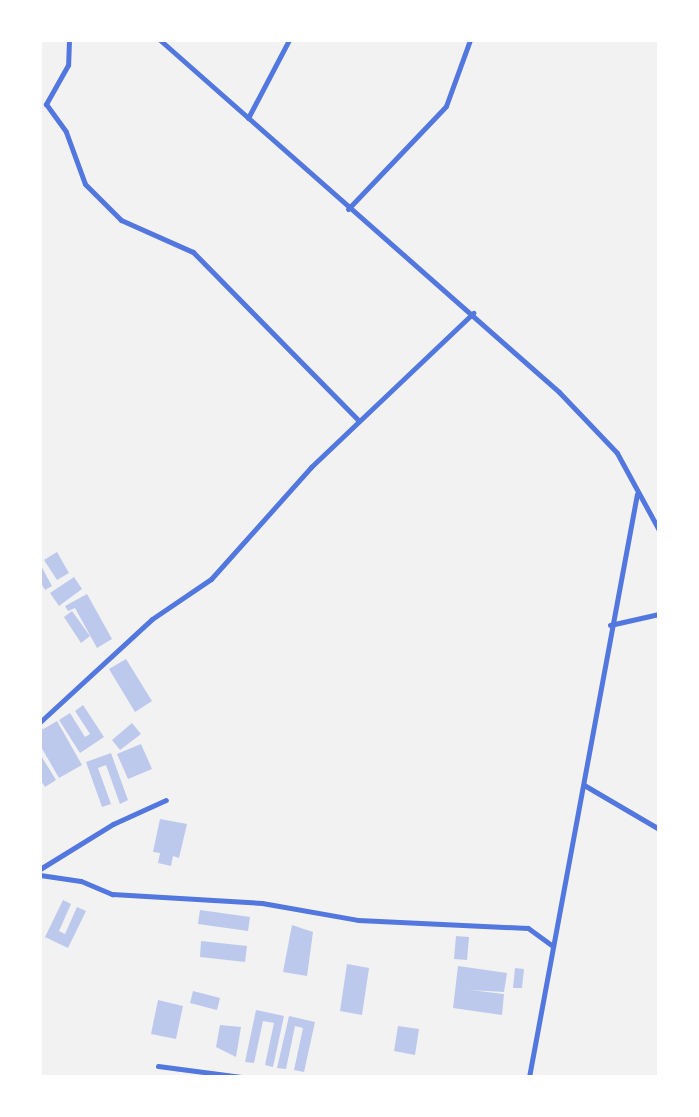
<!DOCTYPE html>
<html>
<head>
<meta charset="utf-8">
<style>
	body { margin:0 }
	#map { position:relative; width:699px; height:1117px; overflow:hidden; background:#f2f2f2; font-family:"Public Sans",sans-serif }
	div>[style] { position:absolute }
	.building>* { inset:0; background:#bdc9ec }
	.minor>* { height:5px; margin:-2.5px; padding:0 2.5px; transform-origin:2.5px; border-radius:2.5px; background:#5277de }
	span { translate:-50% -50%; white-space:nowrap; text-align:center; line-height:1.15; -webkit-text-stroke:6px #fff; paint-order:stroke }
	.frame { position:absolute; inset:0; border:42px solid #fff; pointer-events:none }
</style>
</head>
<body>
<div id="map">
	<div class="building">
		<i style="clip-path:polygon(57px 552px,69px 573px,57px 580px,44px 560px)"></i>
		<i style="clip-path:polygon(40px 564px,52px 586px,45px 590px,40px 581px)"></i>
		<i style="clip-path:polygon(74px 577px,82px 589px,59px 606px,50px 593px)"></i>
		<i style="clip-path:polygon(87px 594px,112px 639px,97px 648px,75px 608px,68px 611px,65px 606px)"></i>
		<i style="clip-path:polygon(72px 611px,90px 636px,81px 643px,64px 617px)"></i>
		<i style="clip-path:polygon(126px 659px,152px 701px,135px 712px,109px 669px)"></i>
		<i style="clip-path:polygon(83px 705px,104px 737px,80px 753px,59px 720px,70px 713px,85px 737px,90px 734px,75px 711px)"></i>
		<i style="clip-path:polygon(57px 721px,82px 765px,59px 778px,40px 745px,40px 731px)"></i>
		<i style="clip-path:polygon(132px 723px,141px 734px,120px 750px,112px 740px)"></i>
		<i style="clip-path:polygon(141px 744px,152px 769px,128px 779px,117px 754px)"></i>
		<i style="clip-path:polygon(111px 753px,128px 800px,120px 804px,106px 765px,98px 768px,111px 804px,102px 807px,86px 762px)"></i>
		<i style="clip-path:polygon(40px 754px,56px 780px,45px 787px,40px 779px)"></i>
		<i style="clip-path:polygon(160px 819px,187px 824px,179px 858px,173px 856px,171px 866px,158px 863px,160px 853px,153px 852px)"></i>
		<i style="clip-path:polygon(63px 900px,71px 904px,59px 931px,65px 934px,77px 907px,86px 911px,68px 948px,45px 937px)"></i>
		<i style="clip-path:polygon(200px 910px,250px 917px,248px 931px,198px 924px)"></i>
		<i style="clip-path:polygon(292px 925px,313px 932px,307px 976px,283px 972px)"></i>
		<i style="clip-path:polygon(456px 936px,469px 937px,467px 960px,454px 959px)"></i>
		<i style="clip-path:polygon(201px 941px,247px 946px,245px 962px,200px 957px)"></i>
		<i style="clip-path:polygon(347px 964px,369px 968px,362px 1015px,340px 1011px)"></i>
		<i style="clip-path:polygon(458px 966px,507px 973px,504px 992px,470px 990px,504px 994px,502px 1015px,453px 1008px)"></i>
		<i style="clip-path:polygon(515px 968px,524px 969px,522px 988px,513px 988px)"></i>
		<i style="clip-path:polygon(193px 991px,220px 998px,217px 1010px,190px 1003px)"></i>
		<i style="clip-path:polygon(158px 1000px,183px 1006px,176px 1039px,151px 1034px)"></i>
		<i style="clip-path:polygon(256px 1010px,284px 1016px,273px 1067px,265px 1065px,274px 1023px,263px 1021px,254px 1063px,245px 1062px)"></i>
		<i style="clip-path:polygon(289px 1016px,315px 1022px,304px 1072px,294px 1070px,303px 1028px,295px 1026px,286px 1069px,277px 1068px)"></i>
		<i style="clip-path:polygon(220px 1025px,241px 1027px,236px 1057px,216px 1047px)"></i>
		<i style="clip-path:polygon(398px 1026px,419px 1029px,415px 1055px,394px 1051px)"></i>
	</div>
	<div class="minor">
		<i style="left:69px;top:40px;width:25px;rotate:92deg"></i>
		<i style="left:68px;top:65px;width:45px;rotate:119.4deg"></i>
		<i style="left:46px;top:104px;width:34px;rotate:54deg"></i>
		<i style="left:66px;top:132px;width:55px;rotate:69.9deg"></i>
		<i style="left:85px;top:184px;width:51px;rotate:45deg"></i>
		<i style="left:121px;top:220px;width:79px;rotate:24deg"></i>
		<i style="left:193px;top:252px;width:235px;rotate:45.5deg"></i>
		<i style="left:160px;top:40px;width:532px;rotate:41.42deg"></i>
		<i style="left:559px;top:392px;width:84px;rotate:46.4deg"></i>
		<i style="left:617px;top:453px;width:88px;rotate:61.4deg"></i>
		<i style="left:248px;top:118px;width:88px;rotate:-62.3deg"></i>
		<i style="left:348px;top:209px;width:142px;rotate:-46.4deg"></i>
		<i style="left:446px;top:106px;width:70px;rotate:-70deg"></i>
		<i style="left:610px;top:625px;width:50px;rotate:-12.7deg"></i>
		<i style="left:40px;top:722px;width:152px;rotate:-42.6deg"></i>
		<i style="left:152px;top:619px;width:71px;rotate:-34.1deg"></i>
		<i style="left:211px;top:579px;width:150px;rotate:-48.2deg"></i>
		<i style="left:311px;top:467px;width:224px;rotate:-43.5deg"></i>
		<i style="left:584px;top:785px;width:87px;rotate:30.4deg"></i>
		<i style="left:40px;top:869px;width:86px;rotate:-31.7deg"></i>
		<i style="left:113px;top:824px;width:58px;rotate:-24.4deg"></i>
		<i style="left:40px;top:875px;width:41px;rotate:8.3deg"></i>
		<i style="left:81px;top:881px;width:34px;rotate:23deg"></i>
		<i style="left:112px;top:894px;width:150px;rotate:3.4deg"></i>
		<i style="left:262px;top:903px;width:97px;rotate:10deg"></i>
		<i style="left:358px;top:920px;width:170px;rotate:2.7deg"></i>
		<i style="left:528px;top:928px;width:31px;rotate:36deg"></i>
		<i style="left:158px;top:1066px;width:84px;rotate:7.5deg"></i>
		<i style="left:529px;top:1077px;width:593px;rotate:-79.51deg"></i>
	</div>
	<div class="frame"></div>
</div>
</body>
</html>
